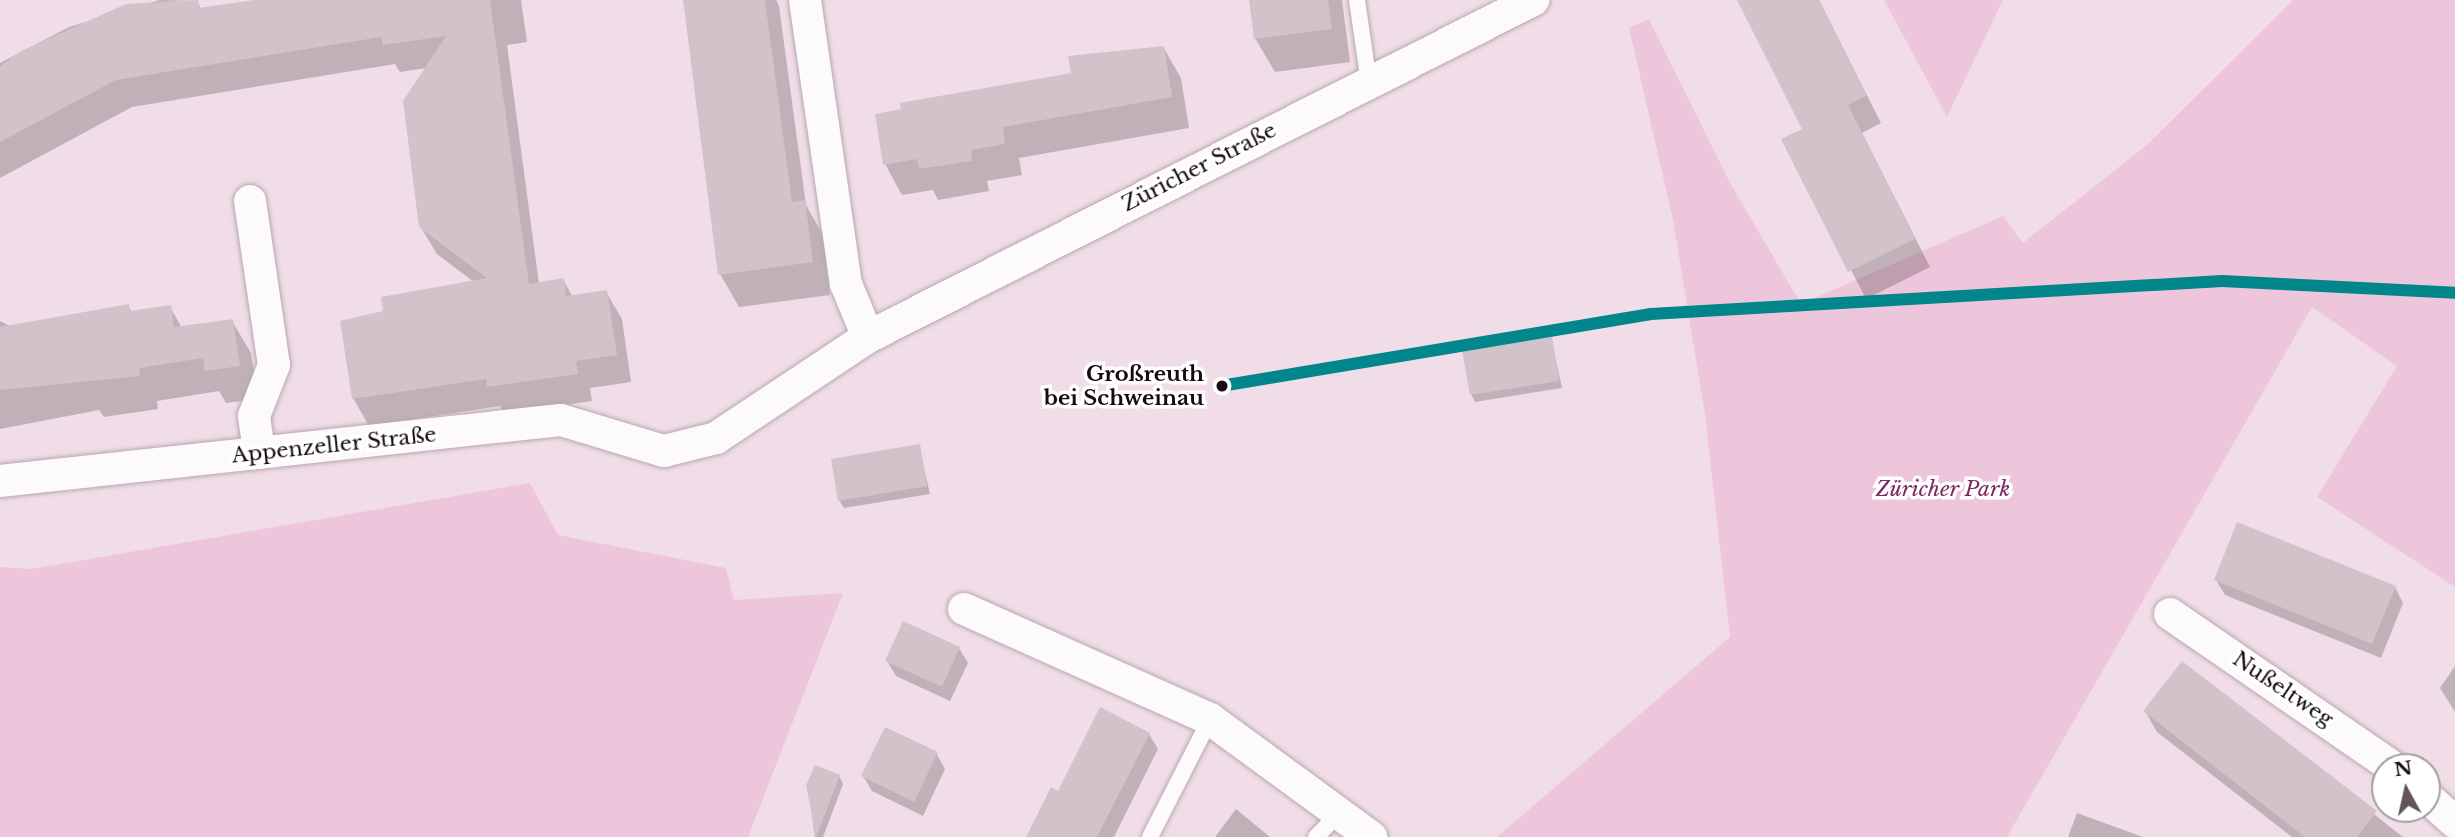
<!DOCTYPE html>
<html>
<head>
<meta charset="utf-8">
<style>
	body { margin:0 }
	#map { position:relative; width:2455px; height:837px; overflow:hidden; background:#f1dde7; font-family:"Libre Baskerville",serif }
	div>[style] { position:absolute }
	.green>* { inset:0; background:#eec6db }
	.shadow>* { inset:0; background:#0003 }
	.building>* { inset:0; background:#d2c2ca }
	.roads { filter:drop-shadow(0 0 2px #b8a8b0) drop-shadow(0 0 2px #b8a8b0) }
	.service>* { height:16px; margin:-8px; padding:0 8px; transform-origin:8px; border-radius:8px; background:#fdfafb }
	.minor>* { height:32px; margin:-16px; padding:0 16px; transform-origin:16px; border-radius:16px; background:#fdfafb }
	.metro-1>* { height:12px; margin:-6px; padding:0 6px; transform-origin:6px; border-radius:6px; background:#00868b }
	.dots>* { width:19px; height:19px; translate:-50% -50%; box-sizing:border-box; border:4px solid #fff; border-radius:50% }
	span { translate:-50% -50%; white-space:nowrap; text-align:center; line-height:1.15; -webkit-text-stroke:7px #fff; paint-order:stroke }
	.street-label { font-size:21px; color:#160a10 }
	.stop-label { font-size:21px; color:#160a10; font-weight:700 }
	.right { translate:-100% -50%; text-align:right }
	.park-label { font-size:21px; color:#7e295f; font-style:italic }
	.north { position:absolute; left:2371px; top:753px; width:70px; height:70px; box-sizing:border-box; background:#fff; border:2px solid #a29d9f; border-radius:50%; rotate:352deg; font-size:19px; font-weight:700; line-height:28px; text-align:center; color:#160a10 }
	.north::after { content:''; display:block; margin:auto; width:24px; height:32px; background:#63545b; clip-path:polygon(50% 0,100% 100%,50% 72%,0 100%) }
</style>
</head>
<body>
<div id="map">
	<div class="green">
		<i style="clip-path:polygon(1884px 0,2003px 0,1947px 117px)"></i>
		<i style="clip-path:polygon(2293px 0,2455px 0,2455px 587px,2317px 497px,2397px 366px,2312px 307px,2007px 837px,1497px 837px,1730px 637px,1705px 415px,1673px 220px,1629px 28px,1649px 19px,1729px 181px,1801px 304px,2003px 216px,2023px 243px,2148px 144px)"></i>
		<i style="clip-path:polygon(530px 483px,558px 535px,726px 568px,734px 600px,843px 593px,748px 837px,0 837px,0 567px,31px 569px)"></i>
	</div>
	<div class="shadow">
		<i style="clip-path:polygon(160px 0,197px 1px,201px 9px,266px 0,521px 0,527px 42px,507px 45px,539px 284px,563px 280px,573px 297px,606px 292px,622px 319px,631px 382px,590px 388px,592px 401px,504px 414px,500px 406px,369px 426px,353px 398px,384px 312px,474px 282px,437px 254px,420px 226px,427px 68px,400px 72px,395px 64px,132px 107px,0 178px,0 63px,69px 27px)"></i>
		<i style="clip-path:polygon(684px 0,776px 0,779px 6px,806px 205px,823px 235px,830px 295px,739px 307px,720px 274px)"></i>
		<i style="clip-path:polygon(1250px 0,1342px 0,1350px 62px,1275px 72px,1255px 38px)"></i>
		<i style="clip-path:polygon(1739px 0,1819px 0,1881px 123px,1862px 133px,1930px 267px,1866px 299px,1784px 140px,1804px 130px)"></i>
		<i style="clip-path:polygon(1163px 47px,1181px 78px,1189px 128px,1019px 158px,1022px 175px,987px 181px,989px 191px,938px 200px,933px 190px,902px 195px,885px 164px,1073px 74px)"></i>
		<i style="clip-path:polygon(128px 305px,132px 313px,170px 307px,182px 328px,232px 321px,251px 353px,258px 399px,226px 403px,219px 391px,157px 401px,158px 409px,104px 417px,99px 410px,0 429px,0 321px,12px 327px)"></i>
		<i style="clip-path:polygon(1551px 338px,1562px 388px,1475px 402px,1471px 394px)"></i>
		<i style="clip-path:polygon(919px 446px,930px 494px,844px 508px,839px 500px)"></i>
		<i style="clip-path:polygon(2216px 580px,2395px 587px,2403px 603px,2381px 658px,2225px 595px)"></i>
		<i style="clip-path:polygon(959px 648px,968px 663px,950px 701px,896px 676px,887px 661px)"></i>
		<i style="clip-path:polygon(2182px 664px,2403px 837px,2292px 837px,2157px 732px,2145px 711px)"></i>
		<i style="clip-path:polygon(2455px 666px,2455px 712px,2440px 688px)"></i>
		<i style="clip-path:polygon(1149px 734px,1158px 749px,1114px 837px,1027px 837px,1059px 793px)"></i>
		<i style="clip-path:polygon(936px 753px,945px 769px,923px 816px,872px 791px,863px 776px)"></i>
		<i style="clip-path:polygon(839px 776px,843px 784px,823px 837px,815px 837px,808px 785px)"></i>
		<i style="clip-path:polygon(1236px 809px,1270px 837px,1215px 837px)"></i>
		<i style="clip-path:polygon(2077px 813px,2143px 837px,2068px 837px)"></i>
	</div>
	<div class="building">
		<i style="clip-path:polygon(198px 0,199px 8px,254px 0,490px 0,529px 284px,564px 278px,566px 296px,607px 290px,617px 355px,576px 361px,578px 374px,487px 387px,486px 379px,352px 399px,340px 321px,383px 311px,381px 297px,487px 278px,419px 227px,403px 101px,446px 36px,383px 45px,381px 37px,116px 80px,0 142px,0 67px,19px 52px,126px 4px)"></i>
		<i style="clip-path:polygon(683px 0,765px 0,792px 202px,805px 200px,813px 262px,718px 275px)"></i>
		<i style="clip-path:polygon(1249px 0,1328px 0,1332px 29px,1254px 39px)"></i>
		<i style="clip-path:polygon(1737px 0,1819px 0,1867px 95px,1848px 105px,1915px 239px,1848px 272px,1781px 139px,1802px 129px)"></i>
		<i style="clip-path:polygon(1164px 46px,1172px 97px,1003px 127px,1005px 144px,971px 150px,972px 161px,919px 169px,917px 159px,883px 165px,875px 114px,901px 109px,900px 103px,1071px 73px,1068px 56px)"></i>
		<i style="clip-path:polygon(129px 304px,130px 311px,171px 305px,174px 327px,233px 319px,240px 366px,205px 371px,203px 358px,139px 368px,140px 376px,0 390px,0 327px)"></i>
		<i style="clip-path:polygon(1552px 336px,1559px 381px,1470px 395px,1462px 350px)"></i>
		<i style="clip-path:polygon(920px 444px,927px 486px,838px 501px,831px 459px)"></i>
		<i style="clip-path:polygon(2237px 522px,2396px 586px,2372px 644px,2214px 580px)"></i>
		<i style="clip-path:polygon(903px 621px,960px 647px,942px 687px,885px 661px)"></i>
		<i style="clip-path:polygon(2182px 661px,2377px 811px,2357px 837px,2305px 837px,2143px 711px)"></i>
		<i style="clip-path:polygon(1100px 707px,1150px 733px,1097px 837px,1026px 837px,1051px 787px,1058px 791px)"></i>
		<i style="clip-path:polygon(885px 727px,938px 752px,914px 802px,861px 776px)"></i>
		<i style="clip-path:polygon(815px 765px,840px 775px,816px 837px,806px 785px)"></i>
	</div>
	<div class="roads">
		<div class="service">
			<i style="left:1357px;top:0;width:84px;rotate:81.8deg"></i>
			<i style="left:1150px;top:837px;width:132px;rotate:-63deg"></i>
			<i style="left:1316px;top:837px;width:36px;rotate:-46deg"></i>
		</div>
		<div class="minor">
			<i style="left:805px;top:0;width:287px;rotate:81.8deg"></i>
			<i style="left:846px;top:284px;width:57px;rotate:67.5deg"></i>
			<i style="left:250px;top:201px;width:166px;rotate:81.7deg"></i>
			<i style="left:274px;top:365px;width:55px;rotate:111.4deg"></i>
			<i style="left:254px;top:416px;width:37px;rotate:82deg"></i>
			<i style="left:0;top:481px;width:564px;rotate:-6.21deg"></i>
			<i style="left:561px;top:420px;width:108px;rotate:16.8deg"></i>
			<i style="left:664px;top:451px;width:54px;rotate:-14deg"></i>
			<i style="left:716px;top:438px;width:182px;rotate:-33.6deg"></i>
			<i style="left:868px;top:337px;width:746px;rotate:-26.87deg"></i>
			<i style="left:964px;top:609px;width:269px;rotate:24.1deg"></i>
			<i style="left:1210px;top:719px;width:200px;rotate:36.2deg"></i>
			<i style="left:2170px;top:614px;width:270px;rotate:34.5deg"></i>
			<i style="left:2427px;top:797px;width:38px;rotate:42deg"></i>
		</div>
	</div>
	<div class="metro-1">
		<i style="left:1221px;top:386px;width:436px;rotate:-9.5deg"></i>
		<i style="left:1651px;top:314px;width:572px;rotate:-3.31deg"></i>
		<i style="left:2222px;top:281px;width:233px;rotate:2.9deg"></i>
	</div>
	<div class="dots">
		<i style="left:1222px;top:386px;background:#160a10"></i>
	</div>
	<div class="street-label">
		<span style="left:1199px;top:167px;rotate:-27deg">Züricher Straße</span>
		<span style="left:334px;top:445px;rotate:-6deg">Appenzeller Straße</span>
		<span style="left:2283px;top:689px;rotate:34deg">Nußeltweg</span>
	</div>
	<div class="stop-label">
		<span class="right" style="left:1204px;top:386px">Großreuth<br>bei Schweinau</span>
	</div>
	<div class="park-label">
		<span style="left:1943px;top:489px">Züricher Park</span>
	</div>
	<div class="north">N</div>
</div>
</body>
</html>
